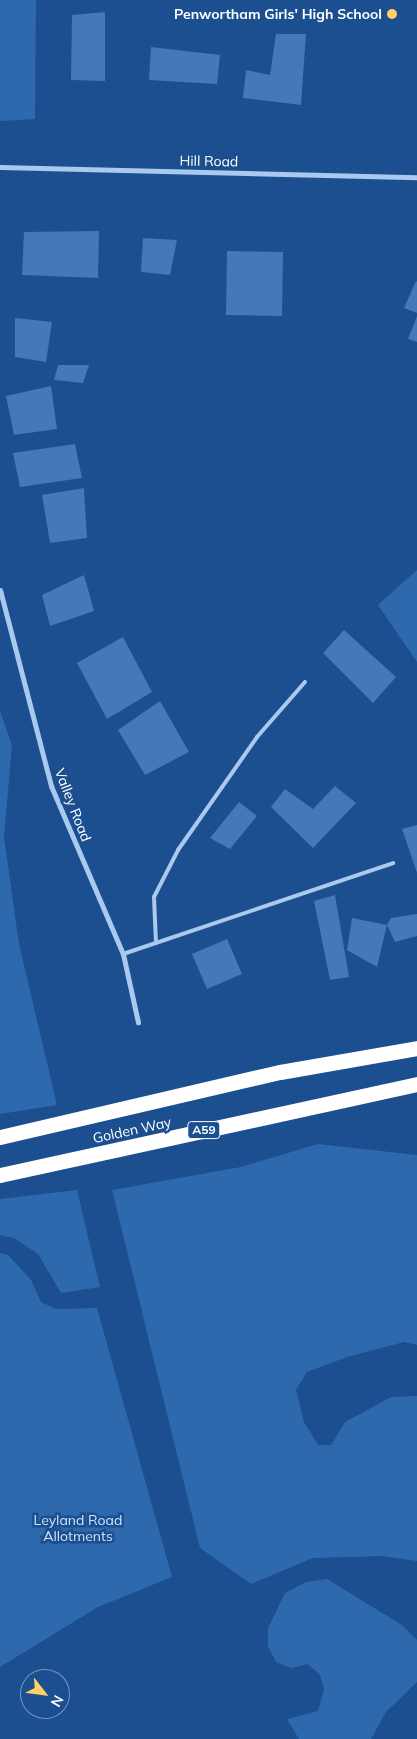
<!DOCTYPE html>
<html>
<head>
<meta charset="utf-8">
<style>
	body { margin:0 }
	#map { position:relative; width:417px; height:1739px; overflow:hidden; background:#1b4f8f; font-family:Mulish,sans-serif }
	div>[style] { position:absolute }
	.green>* { inset:0; background:#2e69ad }
	.building>* { inset:0; background:#4478b7 }
	.lane>* { height:4px; margin:-2px; padding:0 2px; transform-origin:2px; border-radius:2px; background:#a9c9ee }
	.street>* { height:5px; margin:-2.5px; padding:0 2.5px; transform-origin:2.5px; border-radius:2.5px; background:#a9c9ee }
	.highway>* { height:15px; margin:-7.5px; padding:0 7.5px; transform-origin:7.5px; border-radius:7.5px; background:#fff }
	.dots>* { width:14px; height:14px; translate:-50% -50%; box-sizing:border-box; border:2px solid #1b4f8f; border-radius:50% }
	span { translate:-50% -50%; white-space:nowrap; text-align:center; line-height:1.15; -webkit-text-stroke:5px #1b4f8f; paint-order:stroke }
	.shield-label span { padding:1px 4px; background:#1b4f8f; border:1px solid; border-radius:4px; -webkit-text-stroke-width:0 }
	.shield-label { font-size:12px; color:#fff; font-weight:700 }
	.poi-label { font-size:14px; color:#fff; font-weight:700 }
	.right { translate:-100% -50%; text-align:right }
	.street-label { font-size:14px; color:#fff }
	.park-label { font-size:14px; color:#cfe3fa }
	.north { position:absolute; left:20px; top:1669px; width:50px; height:50px; box-sizing:border-box; background:#1b4f8f; border:1px solid #7695bc; border-radius:50%; rotate:120deg; font-size:14px; font-weight:700; line-height:20px; text-align:center; color:#fff }
	.north::after { content:''; display:block; margin:auto; width:18px; height:22px; background:#ffd166; clip-path:polygon(50% 0,100% 100%,50% 72%,0 100%) }
</style>
</head>
<body>
<div id="map">
	<div class="green">
		<i style="clip-path:polygon(0 0,36px 0,35px 119px,0 121px)"></i>
		<i style="clip-path:polygon(417px 570px,417px 662px,378px 605px)"></i>
		<i style="clip-path:polygon(0 711px,12px 745px,4px 837px,19px 944px,57px 1105px,0 1114px)"></i>
		<i style="clip-path:polygon(318px 1144px,417px 1155px,417px 1345px,404px 1342px,347px 1357px,307px 1372px,296px 1390px,304px 1422px,318px 1445px,331px 1445px,345px 1422px,391px 1397px,417px 1396px,417px 1561px,382px 1556px,313px 1558px,251px 1584px,200px 1548px,112px 1190px,241px 1167px)"></i>
		<i style="clip-path:polygon(77px 1190px,100px 1287px,61px 1293px,38px 1254px,14px 1238px,0 1235px,0 1199px)"></i>
		<i style="clip-path:polygon(0 1253px,8px 1255px,31px 1280px,41px 1302px,56px 1309px,97px 1308px,172px 1577px,98px 1607px,0 1667px)"></i>
		<i style="clip-path:polygon(327px 1579px,402px 1625px,417px 1640px,417px 1682px,386px 1712px,371px 1739px,299px 1739px,287px 1719px,318px 1711px,324px 1689px,320px 1675px,308px 1664px,291px 1668px,276px 1662px,268px 1646px,268px 1628px,285px 1593px,306px 1582px)"></i>
	</div>
	<div class="building">
		<i style="clip-path:polygon(105px 12px,105px 81px,71px 80px,72px 15px)"></i>
		<i style="clip-path:polygon(276px 34px,306px 34px,301px 105px,243px 98px,246px 70px,270px 75px)"></i>
		<i style="clip-path:polygon(151px 47px,220px 55px,217px 84px,149px 80px)"></i>
		<i style="clip-path:polygon(99px 231px,98px 278px,22px 275px,24px 232px)"></i>
		<i style="clip-path:polygon(143px 238px,177px 240px,170px 275px,141px 272px)"></i>
		<i style="clip-path:polygon(227px 251px,283px 252px,282px 316px,226px 315px)"></i>
		<i style="clip-path:polygon(416px 281px,417px 282px,417px 313px,404px 308px)"></i>
		<i style="clip-path:polygon(417px 316px,417px 342px,408px 339px)"></i>
		<i style="clip-path:polygon(15px 318px,52px 322px,46px 362px,15px 357px)"></i>
		<i style="clip-path:polygon(58px 365px,89px 365px,83px 383px,54px 380px)"></i>
		<i style="clip-path:polygon(51px 386px,57px 429px,14px 435px,6px 396px)"></i>
		<i style="clip-path:polygon(75px 444px,82px 478px,20px 487px,13px 453px)"></i>
		<i style="clip-path:polygon(84px 488px,87px 538px,50px 543px,42px 495px)"></i>
		<i style="clip-path:polygon(84px 575px,94px 611px,50px 626px,42px 595px)"></i>
		<i style="clip-path:polygon(344px 630px,396px 677px,373px 703px,323px 653px)"></i>
		<i style="clip-path:polygon(123px 637px,152px 692px,107px 719px,77px 663px)"></i>
		<i style="clip-path:polygon(160px 701px,189px 752px,145px 775px,118px 730px)"></i>
		<i style="clip-path:polygon(335px 786px,356px 803px,313px 848px,271px 807px,285px 789px,313px 809px)"></i>
		<i style="clip-path:polygon(239px 802px,257px 816px,230px 849px,210px 838px)"></i>
		<i style="clip-path:polygon(417px 825px,417px 873px,402px 829px)"></i>
		<i style="clip-path:polygon(335px 895px,349px 977px,330px 980px,314px 901px)"></i>
		<i style="clip-path:polygon(417px 914px,417px 936px,395px 942px,387px 925px,391px 918px)"></i>
		<i style="clip-path:polygon(352px 918px,387px 925px,377px 967px,347px 950px)"></i>
		<i style="clip-path:polygon(227px 939px,242px 974px,207px 989px,192px 954px)"></i>
	</div>
	<div class="lane">
		<i style="left:156px;top:943px;width:46px;rotate:-92.5deg"></i>
		<i style="left:154px;top:897px;width:53px;rotate:-62.9deg"></i>
		<i style="left:178px;top:850px;width:138px;rotate:-55deg"></i>
		<i style="left:257px;top:737px;width:73px;rotate:-48.9deg"></i>
		<i style="left:123px;top:954px;width:285px;rotate:-18.6deg"></i>
	</div>
	<div class="street">
		<i style="left:0;top:167px;width:417px;rotate:1.4deg"></i>
		<i style="left:0;top:590px;width:203px;rotate:75.4deg"></i>
		<i style="left:51px;top:786px;width:183px;rotate:66.8deg"></i>
		<i style="left:123px;top:954px;width:70px;rotate:77.6deg"></i>
	</div>
	<div class="highway">
		<i style="left:0;top:1137px;width:287px;rotate:-13.1deg"></i>
		<i style="left:280px;top:1072px;width:139px;rotate:-9.9deg"></i>
		<i style="left:0;top:1175px;width:427px;rotate:-12.3deg"></i>
	</div>
	<div class="dots">
		<i style="left:392px;top:14px;background:#ffd166"></i>
	</div>
	<div class="shield-label">
		<span style="left:204px;top:1130px">A59</span>
	</div>
	<div class="poi-label">
		<span class="right" style="left:382px;top:14px">Penwortham Girls' High School</span>
	</div>
	<div class="street-label">
		<span style="left:209px;top:161px;rotate:1deg">Hill Road</span>
		<span style="left:73px;top:805px;rotate:69deg">Valley Road</span>
		<span style="left:132px;top:1130px;rotate:-12deg">Golden Way</span>
	</div>
	<div class="park-label">
		<span style="left:78px;top:1528px">Leyland Road<br>Allotments</span>
	</div>
	<div class="north">N</div>
</div>
</body>
</html>
